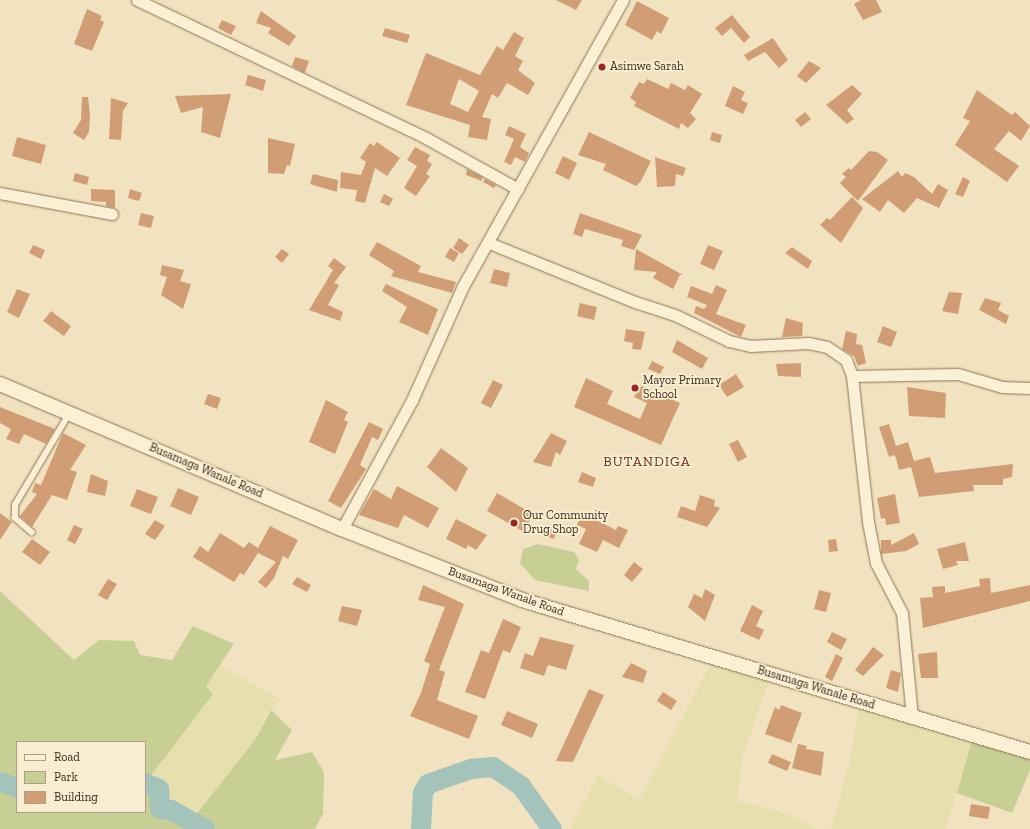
<!DOCTYPE html>
<html>
<head>
<meta charset="utf-8">
<style>
	body { margin:0 }
	#map { position:relative; width:1030px; height:829px; overflow:hidden; background:#f1e3c0; font-family:"Zilla Slab",serif }
	div>[style] { position:absolute }
	.farmland>* { inset:0; background:#e7dfad }
	.green>* { inset:0; background:#c7cf94 }
	.river>* { height:20px; margin:-10px; padding:0 10px; transform-origin:10px; border-radius:10px; background:#a4c3ba }
	.building>* { inset:0; background:#d19d74 }
	.roads { filter:drop-shadow(0 0 1px #8b7457) drop-shadow(0 0 1px #8b7457) }
	.service>* { height:5.5px; margin:-2.75px; padding:0 2.75px; transform-origin:2.75px; border-radius:2.75px; background:#fbf0d4 }
	.minor>* { height:11px; margin:-5.5px; padding:0 5.5px; transform-origin:5.5px; border-radius:5.5px; background:#fbf0d4 }
	.tertiary>* { height:14px; margin:-7px; padding:0 7px; transform-origin:7px; border-radius:7px; background:#fbf0d4 }
	.dots>* { width:11px; height:11px; translate:-50% -50%; box-sizing:border-box; border:2px solid #f8edd1; border-radius:50% }
	span { translate:-50% -50%; white-space:nowrap; text-align:center; line-height:1.15; -webkit-text-stroke:3.5px #f8edd1; paint-order:stroke }
	.poi-label { font-size:12px; color:#3a2b1c }
	.left { translate:0 -50%; text-align:left }
	.street-label { font-size:12px; color:#3a2b1c }
	.quarter-label { font-size:14px; color:#692c19; letter-spacing:1px }
	.legend { position:absolute; left:16px; top:741px; width:130px; height:72px; box-sizing:border-box; background:#f8edd1; border:1px solid #ac9f89; margin:0; padding:5px 7px; list-style:none; font-size:12px; color:#3a2b1c }
	.legend li { display:flex; align-items:center; gap:8px; height:20px }
	.legend b { width:20px; border:1px solid #ac9f89 }
</style>
</head>
<body>
<div id="map">
	<div class="farmland">
		<i style="clip-path:polygon(711px 663px,769px 681px,743px 755px,737px 801px,784px 812px,816px 829px,570px 829px,598px 775px,639px 800px)"></i>
		<i style="clip-path:polygon(220px 666px,280px 699px,265px 717px,255px 740px,191px 821px,164px 805px,159px 789px,149px 785px,152px 774px,212px 694px,206px 686px)"></i>
		<i style="clip-path:polygon(859px 706px,973px 737px,946px 829px,831px 829px,849px 765px)"></i>
	</div>
	<div class="green">
		<i style="clip-path:polygon(538px 544px,574px 552px,579px 560px,576px 569px,589px 581px,589px 591px,535px 580px,520px 563px,523px 549px)"></i>
		<i style="clip-path:polygon(evenodd,0 591px,74px 660px,99px 640px,134px 641px,140px 655px,172px 660px,193px 626px,234px 644px,206px 686px,213px 694px,152px 774px,149px 785px,159px 789px,164px 805px,191px 821px,255px 740px,271px 710px,292px 730px,275px 760px,312px 752px,324px 772px,323px 814px,315px 829px,0 829px,0 591px,17px 742px,145px 742px,145px 812px,17px 812px,17px 742px)"></i>
		<i style="clip-path:polygon(973px 737px,1030px 759px,1030px 770px,1012px 813px,957px 793px)"></i>
	</div>
	<div class="river">
		<i style="left:0;top:782px;width:18px;rotate:19deg"></i>
		<i style="left:145px;top:783px;width:15px;rotate:23deg"></i>
		<i style="left:159px;top:789px;width:20px;rotate:87deg"></i>
		<i style="left:160px;top:809px;width:11px;rotate:5deg"></i>
		<i style="left:171px;top:810px;width:39px;rotate:29deg"></i>
		<i style="left:421px;top:829px;width:36px;rotate:-87deg"></i>
		<i style="left:423px;top:793px;width:10px;rotate:-61deg"></i>
		<i style="left:428px;top:784px;width:46px;rotate:-19.2deg"></i>
		<i style="left:471px;top:769px;width:22px;rotate:-5deg"></i>
		<i style="left:493px;top:767px;width:34px;rotate:34deg"></i>
		<i style="left:521px;top:786px;width:53px;rotate:54.2deg"></i>
	</div>
	<div class="building">
		<i style="clip-path:polygon(556px 0,582px 0,576px 10px)"></i>
		<i style="clip-path:polygon(861px 0,876px 0,882px 12px,863px 20px,854px 4px)"></i>
		<i style="clip-path:polygon(637px 1px,669px 18px,661px 34px,657px 31px,652px 40px,625px 25px)"></i>
		<i style="clip-path:polygon(87px 9px,102px 16px,100px 20px,104px 22px,92px 51px,74px 44px)"></i>
		<i style="clip-path:polygon(261px 11px,296px 36px,289px 46px,268px 33px,271px 28px,256px 23px)"></i>
		<i style="clip-path:polygon(732px 15px,750px 37px,744px 43px,731px 28px,722px 36px,715px 28px)"></i>
		<i style="clip-path:polygon(222px 20px,236px 26px,231px 35px,218px 28px)"></i>
		<i style="clip-path:polygon(385px 28px,410px 35px,407px 43px,382px 36px)"></i>
		<i style="clip-path:polygon(evenodd,514px 32px,524px 38px,515px 56px,523px 61px,518px 70px,535px 83px,528px 95px,507px 83px,498px 98px,492px 94px,482px 117px,491px 119px,487px 140px,468px 137px,470px 125px,406px 105px,426px 53px,480px 75px,497px 46px,503px 50px,514px 32px,459px 79px,479px 91px,468px 112px,450px 104px,459px 79px)"></i>
		<i style="clip-path:polygon(773px 38px,788px 60px,779px 68px,765px 52px,748px 61px,744px 55px)"></i>
		<i style="clip-path:polygon(295px 57px,309px 61px,305px 73px,292px 66px)"></i>
		<i style="clip-path:polygon(809px 61px,821px 68px,806px 83px,797px 76px)"></i>
		<i style="clip-path:polygon(248px 75px,266px 80px,263px 91px,245px 85px)"></i>
		<i style="clip-path:polygon(647px 79px,668px 89px,671px 83px,685px 90px,688px 85px,702px 94px,690px 113px,696px 119px,688px 128px,681px 123px,679px 129px,634px 106px,636px 102px,630px 98px,639px 82px,644px 84px)"></i>
		<i style="clip-path:polygon(852px 85px,862px 94px,847px 110px,854px 119px,847px 124px,826px 105px)"></i>
		<i style="clip-path:polygon(733px 86px,745px 92px,741px 100px,748px 103px,743px 114px,725px 106px)"></i>
		<i style="clip-path:polygon(977px 90px,1012px 115px,1015px 112px,1030px 126px,1021px 141px,1009px 131px,994px 149px,1019px 166px,1007px 182px,955px 145px,970px 121px,963px 118px)"></i>
		<i style="clip-path:polygon(231px 94px,220px 138px,201px 132px,203px 107px,181px 113px,175px 96px)"></i>
		<i style="clip-path:polygon(82px 97px,88px 97px,90px 115px,89px 132px,84px 140px,73px 133px,81px 120px)"></i>
		<i style="clip-path:polygon(111px 98px,128px 103px,123px 111px,121px 140px,109px 139px)"></i>
		<i style="clip-path:polygon(805px 112px,811px 119px,801px 127px,795px 120px)"></i>
		<i style="clip-path:polygon(509px 126px,526px 134px,520px 147px,529px 153px,525px 162px,515px 157px,511px 165px,504px 162px,514px 139px,505px 135px)"></i>
		<i style="clip-path:polygon(589px 132px,651px 161px,641px 181px,636px 186px,603px 170px,606px 164px,578px 155px)"></i>
		<i style="clip-path:polygon(712px 132px,722px 135px,720px 143px,710px 140px)"></i>
		<i style="clip-path:polygon(17px 137px,46px 145px,41px 164px,12px 156px)"></i>
		<i style="clip-path:polygon(268px 138px,295px 144px,290px 166px,287px 165px,284px 174px,268px 173px)"></i>
		<i style="clip-path:polygon(377px 142px,400px 158px,387px 176px,375px 168px,365px 203px,355px 201px,357px 190px,340px 188px,341px 172px,361px 175px,366px 162px,360px 158px,370px 143px,374px 146px)"></i>
		<i style="clip-path:polygon(415px 147px,430px 155px,427px 161px,432px 164px,426px 174px,430px 176px,416px 196px,404px 188px,417px 166px,407px 160px)"></i>
		<i style="clip-path:polygon(869px 151px,877px 152px,888px 160px,858px 201px,840px 183px,846px 177px,842px 174px,849px 168px,851px 170px)"></i>
		<i style="clip-path:polygon(563px 156px,577px 163px,569px 180px,555px 173px)"></i>
		<i style="clip-path:polygon(655px 157px,686px 168px,683px 176px,676px 174px,675px 186px,657px 187px)"></i>
		<i style="clip-path:polygon(467px 169px,482px 177px,482px 181px,466px 175px)"></i>
		<i style="clip-path:polygon(898px 171px,902px 177px,905px 173px,914px 177px,932px 194px,938px 184px,948px 190px,939px 208px,917px 198px,904px 213px,888px 200px,880px 212px,862px 199px)"></i>
		<i style="clip-path:polygon(75px 173px,89px 177px,87px 185px,73px 181px)"></i>
		<i style="clip-path:polygon(313px 174px,338px 180px,337px 192px,310px 184px)"></i>
		<i style="clip-path:polygon(963px 177px,970px 181px,963px 197px,955px 194px)"></i>
		<i style="clip-path:polygon(485px 179px,496px 185px,494px 188px,483px 182px)"></i>
		<i style="clip-path:polygon(91px 189px,115px 190px,115px 208px,106px 206px,106px 202px,91px 201px)"></i>
		<i style="clip-path:polygon(130px 189px,142px 193px,139px 201px,128px 198px)"></i>
		<i style="clip-path:polygon(384px 194px,393px 199px,389px 206px,380px 202px)"></i>
		<i style="clip-path:polygon(852px 197px,863px 208px,841px 243px,820px 225px,827px 218px,830px 220px)"></i>
		<i style="clip-path:polygon(141px 213px,154px 216px,151px 228px,138px 225px)"></i>
		<i style="clip-path:polygon(580px 213px,642px 235px,634px 250px,621px 246px,623px 240px,585px 229px,582px 237px,573px 234px)"></i>
		<i style="clip-path:polygon(459px 238px,469px 245px,462px 254px,453px 248px)"></i>
		<i style="clip-path:polygon(377px 242px,421px 266px,418px 272px,456px 282px,452px 293px,391px 276px,394px 271px,369px 255px)"></i>
		<i style="clip-path:polygon(33px 245px,45px 250px,41px 259px,29px 253px)"></i>
		<i style="clip-path:polygon(708px 245px,723px 251px,714px 270px,700px 264px)"></i>
		<i style="clip-path:polygon(792px 247px,812px 261px,808px 269px,785px 253px)"></i>
		<i style="clip-path:polygon(450px 248px,459px 253px,454px 262px,445px 257px)"></i>
		<i style="clip-path:polygon(282px 249px,289px 254px,282px 263px,275px 257px)"></i>
		<i style="clip-path:polygon(636px 249px,683px 275px,680px 275px,673px 289px,653px 278px,657px 272px,634px 270px)"></i>
		<i style="clip-path:polygon(334px 258px,346px 267px,334px 283px,339px 285px,328px 305px,343px 312px,340px 321px,309px 310px,333px 270px,328px 266px)"></i>
		<i style="clip-path:polygon(162px 265px,184px 270px,180px 281px,191px 284px,183px 309px,161px 295px,167px 277px,160px 275px)"></i>
		<i style="clip-path:polygon(494px 269px,510px 273px,507px 287px,490px 283px)"></i>
		<i style="clip-path:polygon(386px 284px,438px 309px,428px 335px,399px 322px,407px 307px,382px 291px)"></i>
		<i style="clip-path:polygon(716px 285px,727px 290px,716px 314px,746px 325px,741px 337px,694px 313px,696px 306px,704px 309px,707px 305px,687px 297px,691px 286px,712px 294px)"></i>
		<i style="clip-path:polygon(17px 289px,30px 294px,19px 318px,7px 312px)"></i>
		<i style="clip-path:polygon(949px 292px,962px 293px,958px 314px,942px 311px)"></i>
		<i style="clip-path:polygon(985px 298px,1001px 303px,998px 310px,1009px 316px,1006px 324px,979px 310px)"></i>
		<i style="clip-path:polygon(580px 303px,597px 307px,594px 320px,577px 316px)"></i>
		<i style="clip-path:polygon(51px 311px,71px 326px,64px 336px,43px 321px)"></i>
		<i style="clip-path:polygon(786px 318px,803px 323px,802px 336px,782px 337px)"></i>
		<i style="clip-path:polygon(883px 326px,897px 332px,891px 347px,877px 342px)"></i>
		<i style="clip-path:polygon(626px 329px,645px 332px,641px 350px,632px 349px,633px 343px,624px 341px)"></i>
		<i style="clip-path:polygon(846px 331px,857px 334px,856px 344px,862px 345px,866px 363px,858px 366px,854px 356px,842px 349px)"></i>
		<i style="clip-path:polygon(677px 340px,708px 358px,702px 369px,672px 352px)"></i>
		<i style="clip-path:polygon(652px 361px,664px 367px,660px 374px,648px 369px)"></i>
		<i style="clip-path:polygon(801px 363px,801px 377px,778px 376px,776px 364px)"></i>
		<i style="clip-path:polygon(736px 374px,744px 387px,727px 397px,719px 385px)"></i>
		<i style="clip-path:polygon(586px 378px,613px 391px,607px 404px,640px 419px,647px 403px,634px 397px,641px 386px,680px 403px,661px 445px,574px 407px)"></i>
		<i style="clip-path:polygon(493px 380px,503px 385px,491px 408px,481px 403px)"></i>
		<i style="clip-path:polygon(907px 387px,946px 393px,945px 418px,909px 416px)"></i>
		<i style="clip-path:polygon(208px 394px,221px 398px,217px 409px,204px 404px)"></i>
		<i style="clip-path:polygon(326px 400px,348px 412px,344px 420px,348px 422px,335px 454px,309px 442px)"></i>
		<i style="clip-path:polygon(0 407px,55px 429px,46px 444px,24px 434px,19px 444px,6px 439px,11px 429px,0 423px)"></i>
		<i style="clip-path:polygon(369px 422px,383px 429px,378px 440px,372px 437px,360px 465px,366px 469px,341px 508px,328px 501px)"></i>
		<i style="clip-path:polygon(889px 424px,896px 446px,908px 442px,914px 461px,930px 457px,935px 473px,1013px 464px,1012px 477px,1003px 479px,1003px 485px,973px 485px,974px 491px,919px 497px,911px 467px,899px 470px,895px 455px,889px 457px,879px 427px)"></i>
		<i style="clip-path:polygon(63px 433px,86px 445px,70px 470px,77px 472px,67px 500px,52px 495px,32px 527px,20px 516px,37px 494px,32px 492px,35px 483px,41px 485px)"></i>
		<i style="clip-path:polygon(551px 433px,567px 441px,560px 455px,556px 452px,551px 467px,533px 462px)"></i>
		<i style="clip-path:polygon(738px 440px,747px 457px,738px 462px,729px 444px)"></i>
		<i style="clip-path:polygon(441px 448px,468px 468px,456px 492px,427px 467px)"></i>
		<i style="clip-path:polygon(582px 472px,596px 478px,593px 487px,578px 482px)"></i>
		<i style="clip-path:polygon(91px 474px,108px 481px,105px 496px,87px 492px)"></i>
		<i style="clip-path:polygon(397px 486px,439px 508px,428px 528px,404px 515px,398px 528px,359px 515px,374px 489px,391px 499px)"></i>
		<i style="clip-path:polygon(178px 488px,199px 497px,191px 515px,170px 506px)"></i>
		<i style="clip-path:polygon(137px 489px,158px 497px,151px 514px,130px 506px)"></i>
		<i style="clip-path:polygon(497px 493px,533px 514px,524px 532px,487px 511px)"></i>
		<i style="clip-path:polygon(895px 494px,900px 523px,886px 525px,885px 518px,881px 519px,877px 498px)"></i>
		<i style="clip-path:polygon(700px 495px,715px 500px,714px 506px,720px 508px,707px 527px,677px 517px,681px 506px,695px 511px)"></i>
		<i style="clip-path:polygon(0 513px,12px 522px,0 540px)"></i>
		<i style="clip-path:polygon(582px 513px,616px 530px,618px 526px,628px 530px,619px 548px,603px 540px,597px 552px,579px 544px,586px 529px,577px 525px)"></i>
		<i style="clip-path:polygon(456px 519px,487px 535px,476px 550px,468px 545px,466px 549px,446px 539px)"></i>
		<i style="clip-path:polygon(155px 520px,165px 526px,155px 540px,145px 534px)"></i>
		<i style="clip-path:polygon(74px 525px,83px 529px,75px 544px,67px 540px)"></i>
		<i style="clip-path:polygon(270px 526px,298px 540px,288px 559px,283px 556px,274px 578px,266px 588px,258px 582px,276px 562px,258px 553px,244px 575px,240px 573px,234px 582px,193px 557px,200px 546px,208px 552px,220px 533px,244px 548px,249px 542px,258px 548px)"></i>
		<i style="clip-path:polygon(545px 526px,557px 530px,554px 539px,542px 535px)"></i>
		<i style="clip-path:polygon(914px 533px,919px 544px,906px 551px,881px 554px,881px 540px,891px 540px,891px 545px)"></i>
		<i style="clip-path:polygon(32px 539px,50px 552px,40px 565px,22px 552px)"></i>
		<i style="clip-path:polygon(836px 539px,838px 551px,829px 552px,828px 540px)"></i>
		<i style="clip-path:polygon(965px 542px,969px 561px,956px 561px,958px 565px,943px 569px,937px 549px)"></i>
		<i style="clip-path:polygon(634px 562px,643px 569px,632px 582px,624px 575px)"></i>
		<i style="clip-path:polygon(297px 577px,311px 585px,307px 592px,292px 584px)"></i>
		<i style="clip-path:polygon(990px 578px,991px 593px,1030px 585px,1030px 601px,923px 628px,920px 598px,933px 597px,932px 587px,945px 586px,945px 593px,980px 586px,979px 579px)"></i>
		<i style="clip-path:polygon(108px 579px,117px 584px,107px 600px,98px 595px)"></i>
		<i style="clip-path:polygon(423px 585px,464px 604px,439px 670px,445px 672px,437px 700px,478px 716px,469px 739px,410px 716px,421px 693px,430px 664px,424px 661px,445px 607px,418px 600px)"></i>
		<i style="clip-path:polygon(705px 589px,715px 595px,705px 621px,688px 607px,694px 594px,702px 598px)"></i>
		<i style="clip-path:polygon(819px 590px,831px 593px,826px 612px,814px 609px)"></i>
		<i style="clip-path:polygon(752px 605px,763px 611px,756px 626px,764px 630px,759px 640px,740px 631px)"></i>
		<i style="clip-path:polygon(342px 606px,362px 610px,357px 626px,338px 621px)"></i>
		<i style="clip-path:polygon(503px 619px,521px 627px,510px 653px,503px 650px,485px 699px,465px 692px,481px 650px,489px 653px)"></i>
		<i style="clip-path:polygon(832px 632px,847px 639px,841px 650px,827px 642px)"></i>
		<i style="clip-path:polygon(540px 637px,574px 645px,566px 670px,548px 665px,544px 676px,520px 668px,525px 653px,533px 656px)"></i>
		<i style="clip-path:polygon(873px 647px,884px 655px,863px 676px,855px 670px)"></i>
		<i style="clip-path:polygon(937px 652px,938px 678px,921px 678px,918px 654px)"></i>
		<i style="clip-path:polygon(836px 654px,843px 658px,832px 681px,825px 677px)"></i>
		<i style="clip-path:polygon(631px 663px,647px 671px,643px 683px,622px 677px)"></i>
		<i style="clip-path:polygon(891px 670px,901px 673px,898px 692px,886px 688px)"></i>
		<i style="clip-path:polygon(589px 689px,604px 695px,573px 762px,556px 761px)"></i>
		<i style="clip-path:polygon(663px 692px,677px 701px,671px 710px,657px 701px)"></i>
		<i style="clip-path:polygon(781px 705px,802px 713px,791px 743px,765px 734px,775px 707px,779px 710px)"></i>
		<i style="clip-path:polygon(507px 711px,538px 724px,532px 738px,501px 725px)"></i>
		<i style="clip-path:polygon(798px 744px,807px 746px,806px 749px,824px 752px,821px 776px,792px 768px)"></i>
		<i style="clip-path:polygon(772px 754px,791px 762px,787px 771px,768px 763px)"></i>
		<i style="clip-path:polygon(971px 804px,990px 807px,988px 819px,969px 816px)"></i>
	</div>
	<div class="roads">
		<div class="service">
			<i style="left:32px;top:533px;width:23px;rotate:-139deg"></i>
			<i style="left:15px;top:518px;width:13px;rotate:-90deg"></i>
			<i style="left:15px;top:505px;width:106px;rotate:-59.3deg"></i>
		</div>
		<div class="minor">
			<i style="left:137px;top:0;width:320px;rotate:25.5deg"></i>
			<i style="left:426px;top:138px;width:105px;rotate:29deg"></i>
			<i style="left:0;top:193px;width:114px;rotate:10.6deg"></i>
			<i style="left:489px;top:243px;width:157px;rotate:22deg"></i>
			<i style="left:635px;top:302px;width:42px;rotate:18deg"></i>
			<i style="left:675px;top:315px;width:60px;rotate:25.7deg"></i>
			<i style="left:729px;top:341px;width:22px;rotate:13deg"></i>
			<i style="left:750px;top:346px;width:58px;rotate:-3deg"></i>
			<i style="left:808px;top:343px;width:19px;rotate:12deg"></i>
			<i style="left:827px;top:347px;width:23px;rotate:34deg"></i>
			<i style="left:846px;top:360px;width:17px;rotate:69deg"></i>
			<i style="left:852px;top:376px;width:147px;rotate:83.7deg"></i>
			<i style="left:868px;top:522px;width:42px;rotate:79deg"></i>
			<i style="left:876px;top:563px;width:56px;rotate:62.5deg"></i>
			<i style="left:902px;top:613px;width:104px;rotate:84.5deg"></i>
			<i style="left:852px;top:376px;width:106px;rotate:-1.1deg"></i>
			<i style="left:958px;top:374px;width:46px;rotate:16.5deg"></i>
			<i style="left:1002px;top:387px;width:28px;rotate:2deg"></i>
			<i style="left:342px;top:529px;width:147px;rotate:-61.5deg"></i>
			<i style="left:412px;top:400px;width:123px;rotate:-65.9deg"></i>
			<i style="left:462px;top:288px;width:330px;rotate:-60.8deg"></i>
		</div>
		<div class="tertiary">
			<i style="left:0;top:384px;width:371px;rotate:23deg"></i>
			<i style="left:342px;top:529px;width:193px;rotate:21.5deg"></i>
			<i style="left:522px;top:600px;width:530px;rotate:16.66deg"></i>
		</div>
	</div>
	<div class="dots">
		<i style="left:602px;top:67px;background:#9e2523"></i>
		<i style="left:635px;top:388px;background:#9e2523"></i>
		<i style="left:514px;top:523px;background:#9e2523"></i>
	</div>
	<div class="poi-label">
		<span class="left" style="left:610px;top:67px">Asimwe Sarah</span>
		<span class="left" style="left:643px;top:388px">Mayor Primary<br>School</span>
		<span class="left" style="left:523px;top:523px">Our Community<br>Drug Shop</span>
	</div>
	<div class="street-label">
		<span style="left:206px;top:471px;rotate:23deg">Busamaga Wanale Road</span>
		<span style="left:506px;top:592px;rotate:20deg">Busamaga Wanale Road</span>
		<span style="left:816px;top:688px;rotate:17deg">Busamaga Wanale Road</span>
	</div>
	<div class="quarter-label">
		<span style="left:647px;top:462px">BUTANDIGA</span>
	</div>
	<ul class="legend">
	<li><b style="height:5px;background:#fbf0d4"></b>Road</li>
	<li><b style="height:11px;background:#c7cf94"></b>Park</li>
	<li><b style="height:11px;background:#d19d74"></b>Building</li>
	</ul>
</div>
</body>
</html>
